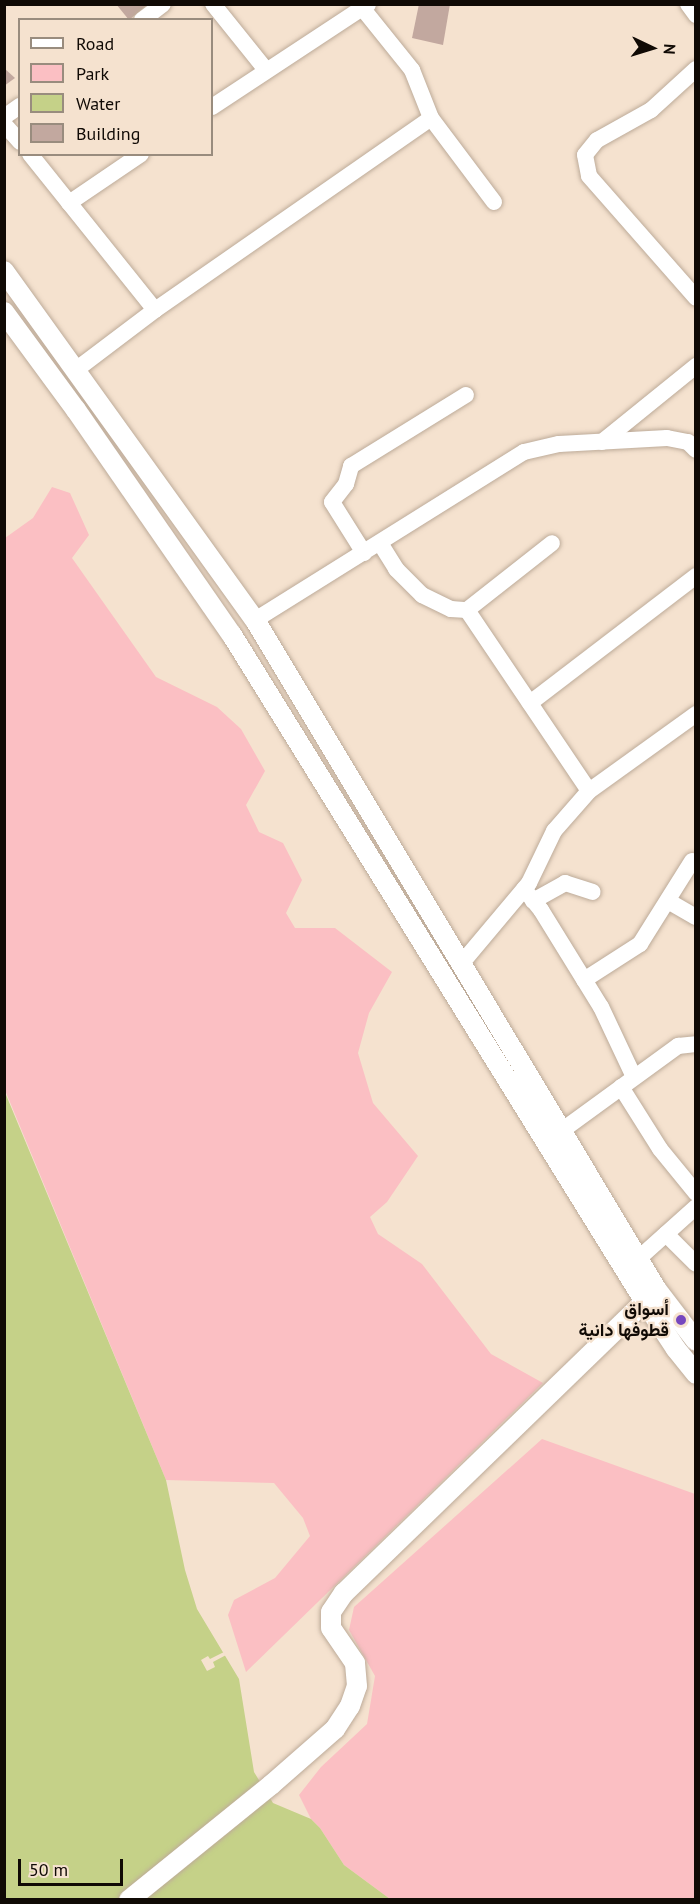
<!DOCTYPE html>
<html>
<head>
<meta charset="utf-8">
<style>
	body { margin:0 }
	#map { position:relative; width:700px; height:1904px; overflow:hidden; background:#f5e2cf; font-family:"PT Sans",Vazirmatn,sans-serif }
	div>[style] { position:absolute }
	.green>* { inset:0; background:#fbbfc3 }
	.water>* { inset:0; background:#c5d188 }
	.pier>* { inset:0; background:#f5e2cf }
	.building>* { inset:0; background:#c2a89f }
	.roads { filter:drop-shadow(0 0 2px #bdab99) drop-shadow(0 0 2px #bdab99) }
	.minor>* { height:16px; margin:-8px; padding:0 8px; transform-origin:8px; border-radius:8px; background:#fff }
	.tertiary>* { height:20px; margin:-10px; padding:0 10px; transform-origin:10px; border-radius:10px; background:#fff }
	.dots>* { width:16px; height:16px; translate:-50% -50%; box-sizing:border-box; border:3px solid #f5e2cf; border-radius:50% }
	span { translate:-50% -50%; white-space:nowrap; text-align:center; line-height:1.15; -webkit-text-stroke:4.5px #f5e2cf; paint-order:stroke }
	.poi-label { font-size:18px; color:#100a05; font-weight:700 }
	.right { translate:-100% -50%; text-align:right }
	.frame { position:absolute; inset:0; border:6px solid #100a05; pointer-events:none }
	.legend { position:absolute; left:18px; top:18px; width:195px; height:138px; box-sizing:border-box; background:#f5e2cf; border:2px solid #998c7e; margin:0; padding:8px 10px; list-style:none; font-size:18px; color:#100a05 }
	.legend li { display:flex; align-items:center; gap:12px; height:30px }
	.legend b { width:30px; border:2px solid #998c7e }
	.north { position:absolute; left:622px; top:18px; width:60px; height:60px; -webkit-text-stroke:4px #f5e2cf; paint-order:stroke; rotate:94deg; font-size:16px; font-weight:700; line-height:24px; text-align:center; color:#100a05 }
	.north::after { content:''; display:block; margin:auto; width:21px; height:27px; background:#100a05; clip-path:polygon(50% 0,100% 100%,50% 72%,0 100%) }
	.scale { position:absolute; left:18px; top:1859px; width:105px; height:27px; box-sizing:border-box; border:3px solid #100a05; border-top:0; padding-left:8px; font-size:18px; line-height:21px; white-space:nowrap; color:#100a05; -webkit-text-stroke:4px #f5e2cf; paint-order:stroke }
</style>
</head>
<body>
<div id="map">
	<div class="green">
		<i style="clip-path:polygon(52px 487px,70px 493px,89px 535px,72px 558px,156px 677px,217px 707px,241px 729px,265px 771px,246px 805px,259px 832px,283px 843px,302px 880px,286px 913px,295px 928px,335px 928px,392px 972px,369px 1013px,358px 1053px,373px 1103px,418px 1156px,387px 1202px,370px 1217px,378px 1234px,422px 1264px,491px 1354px,543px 1383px,246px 1672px,228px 1615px,234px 1600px,275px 1578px,310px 1536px,303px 1518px,274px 1483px,166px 1480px,5px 1090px,5px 538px,33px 518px)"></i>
		<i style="clip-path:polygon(542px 1439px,695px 1494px,695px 1899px,390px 1899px,344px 1865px,320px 1828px,311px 1819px,299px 1795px,321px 1767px,367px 1724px,375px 1676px,349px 1630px,354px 1607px)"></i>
	</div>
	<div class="water">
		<i style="clip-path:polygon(4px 1090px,166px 1480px,185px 1570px,197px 1609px,239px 1679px,254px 1772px,273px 1803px,311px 1819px,320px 1828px,344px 1865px,390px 1899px,5px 1899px)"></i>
	</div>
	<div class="pier">
		<i style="clip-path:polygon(226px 1651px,228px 1654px,213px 1662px,215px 1667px,207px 1671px,201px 1660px,208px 1656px,210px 1659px)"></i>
	</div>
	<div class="building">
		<i style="clip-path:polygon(116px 4px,148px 4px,129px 20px)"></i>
		<i style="clip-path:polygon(419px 4px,450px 4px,443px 45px,412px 38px)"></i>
		<i style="clip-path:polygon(4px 68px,15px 78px,4px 86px)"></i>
	</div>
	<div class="roads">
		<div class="minor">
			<i style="left:213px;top:4px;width:85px;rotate:51.2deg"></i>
			<i style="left:359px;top:4px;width:85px;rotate:51.2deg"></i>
			<i style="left:412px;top:70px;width:52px;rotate:68.4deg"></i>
			<i style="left:688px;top:4px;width:14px;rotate:54deg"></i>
			<i style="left:142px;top:20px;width:26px;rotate:-37deg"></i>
			<i style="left:696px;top:69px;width:61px;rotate:137.7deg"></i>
			<i style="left:651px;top:110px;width:62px;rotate:150.9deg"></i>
			<i style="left:597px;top:140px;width:19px;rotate:129deg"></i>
			<i style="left:585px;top:155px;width:21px;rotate:79deg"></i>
			<i style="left:589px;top:176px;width:162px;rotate:48.7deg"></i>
			<i style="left:212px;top:107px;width:187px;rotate:-33.4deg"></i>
			<i style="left:4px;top:117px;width:19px;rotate:-35deg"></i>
			<i style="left:4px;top:124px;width:24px;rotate:48deg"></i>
			<i style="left:30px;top:154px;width:200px;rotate:51.3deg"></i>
			<i style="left:69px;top:203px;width:87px;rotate:-34.2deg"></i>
			<i style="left:77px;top:369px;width:98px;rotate:-37.1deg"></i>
			<i style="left:155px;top:310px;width:336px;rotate:-34.8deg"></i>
			<i style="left:431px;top:118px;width:105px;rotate:53.1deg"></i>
			<i style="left:602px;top:442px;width:121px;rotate:-39deg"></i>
			<i style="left:380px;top:543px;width:31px;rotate:58deg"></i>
			<i style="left:396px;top:569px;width:37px;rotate:45deg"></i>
			<i style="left:422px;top:595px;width:32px;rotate:26deg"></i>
			<i style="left:451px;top:609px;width:16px;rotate:4deg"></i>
			<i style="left:467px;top:610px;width:218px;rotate:56deg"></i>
			<i style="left:364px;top:553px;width:60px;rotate:-122.1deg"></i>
			<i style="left:332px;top:502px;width:23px;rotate:-52deg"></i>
			<i style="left:346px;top:484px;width:19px;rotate:-74deg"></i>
			<i style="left:351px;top:466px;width:135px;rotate:-31.7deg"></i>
			<i style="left:467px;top:610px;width:108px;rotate:-38.2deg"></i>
			<i style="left:255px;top:620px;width:317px;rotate:-32deg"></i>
			<i style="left:524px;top:452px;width:36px;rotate:-13deg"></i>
			<i style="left:559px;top:444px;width:108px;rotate:-3.2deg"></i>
			<i style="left:667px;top:438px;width:21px;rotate:11deg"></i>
			<i style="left:688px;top:442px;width:11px;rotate:45deg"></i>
			<i style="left:530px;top:703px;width:209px;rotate:-37.4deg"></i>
			<i style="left:524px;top:889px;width:27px;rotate:51deg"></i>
			<i style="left:541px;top:910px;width:114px;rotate:58.3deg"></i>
			<i style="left:601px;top:1007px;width:77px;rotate:64.8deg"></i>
			<i style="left:533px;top:901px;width:37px;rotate:-29deg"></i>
			<i style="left:565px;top:883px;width:29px;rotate:18deg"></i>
			<i style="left:668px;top:901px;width:32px;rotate:30deg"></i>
			<i style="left:461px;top:964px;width:106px;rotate:-50deg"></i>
			<i style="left:529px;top:883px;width:58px;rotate:-64.3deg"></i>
			<i style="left:554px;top:831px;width:53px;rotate:-48.8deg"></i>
			<i style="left:589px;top:791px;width:132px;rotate:-35.7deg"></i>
			<i style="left:584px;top:980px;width:67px;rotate:-32.7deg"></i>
			<i style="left:640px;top:944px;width:98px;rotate:-57.9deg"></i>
			<i style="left:621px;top:1087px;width:73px;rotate:57.8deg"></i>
			<i style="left:660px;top:1149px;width:57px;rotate:50.7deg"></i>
			<i style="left:553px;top:1137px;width:155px;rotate:-36.1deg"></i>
			<i style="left:678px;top:1046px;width:18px;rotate:-6deg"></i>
			<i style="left:666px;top:1234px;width:42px;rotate:45deg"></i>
			<i style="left:638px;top:1259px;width:78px;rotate:-41.9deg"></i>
		</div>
		<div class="tertiary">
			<i style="left:4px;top:271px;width:430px;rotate:54.3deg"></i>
			<i style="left:255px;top:620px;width:781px;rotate:59.04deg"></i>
			<i style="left:657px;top:1290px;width:64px;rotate:52.6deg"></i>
			<i style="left:4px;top:312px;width:122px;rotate:53.7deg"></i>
			<i style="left:76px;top:410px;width:274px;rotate:55.3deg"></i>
			<i style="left:232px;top:635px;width:785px;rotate:58.23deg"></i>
			<i style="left:645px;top:1302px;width:56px;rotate:56.6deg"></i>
			<i style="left:676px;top:1349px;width:32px;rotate:51deg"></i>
			<i style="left:129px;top:1900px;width:183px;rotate:-39deg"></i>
			<i style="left:271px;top:1785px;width:85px;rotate:-41.2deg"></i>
			<i style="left:335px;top:1729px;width:27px;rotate:-57deg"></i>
			<i style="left:350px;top:1706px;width:21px;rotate:-71deg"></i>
			<i style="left:357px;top:1686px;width:23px;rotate:-95deg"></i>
			<i style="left:355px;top:1663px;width:42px;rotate:-124.4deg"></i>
			<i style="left:331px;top:1628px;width:16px;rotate:-90deg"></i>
			<i style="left:331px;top:1612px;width:23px;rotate:-56deg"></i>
			<i style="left:344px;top:1593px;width:430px;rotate:-44.1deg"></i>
		</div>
	</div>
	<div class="dots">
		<i style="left:681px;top:1320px;background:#7547bf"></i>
	</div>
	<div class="poi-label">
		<span class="right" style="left:669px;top:1320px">أسواق<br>قطوفها دانية</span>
	</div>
	<div class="frame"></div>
	<ul class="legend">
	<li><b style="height:8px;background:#fff"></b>Road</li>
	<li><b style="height:16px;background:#fbbfc3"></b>Park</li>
	<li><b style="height:16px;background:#c5d188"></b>Water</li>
	<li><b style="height:16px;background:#c2a89f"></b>Building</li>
	</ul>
	<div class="north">N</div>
	<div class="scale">50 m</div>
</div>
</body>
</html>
